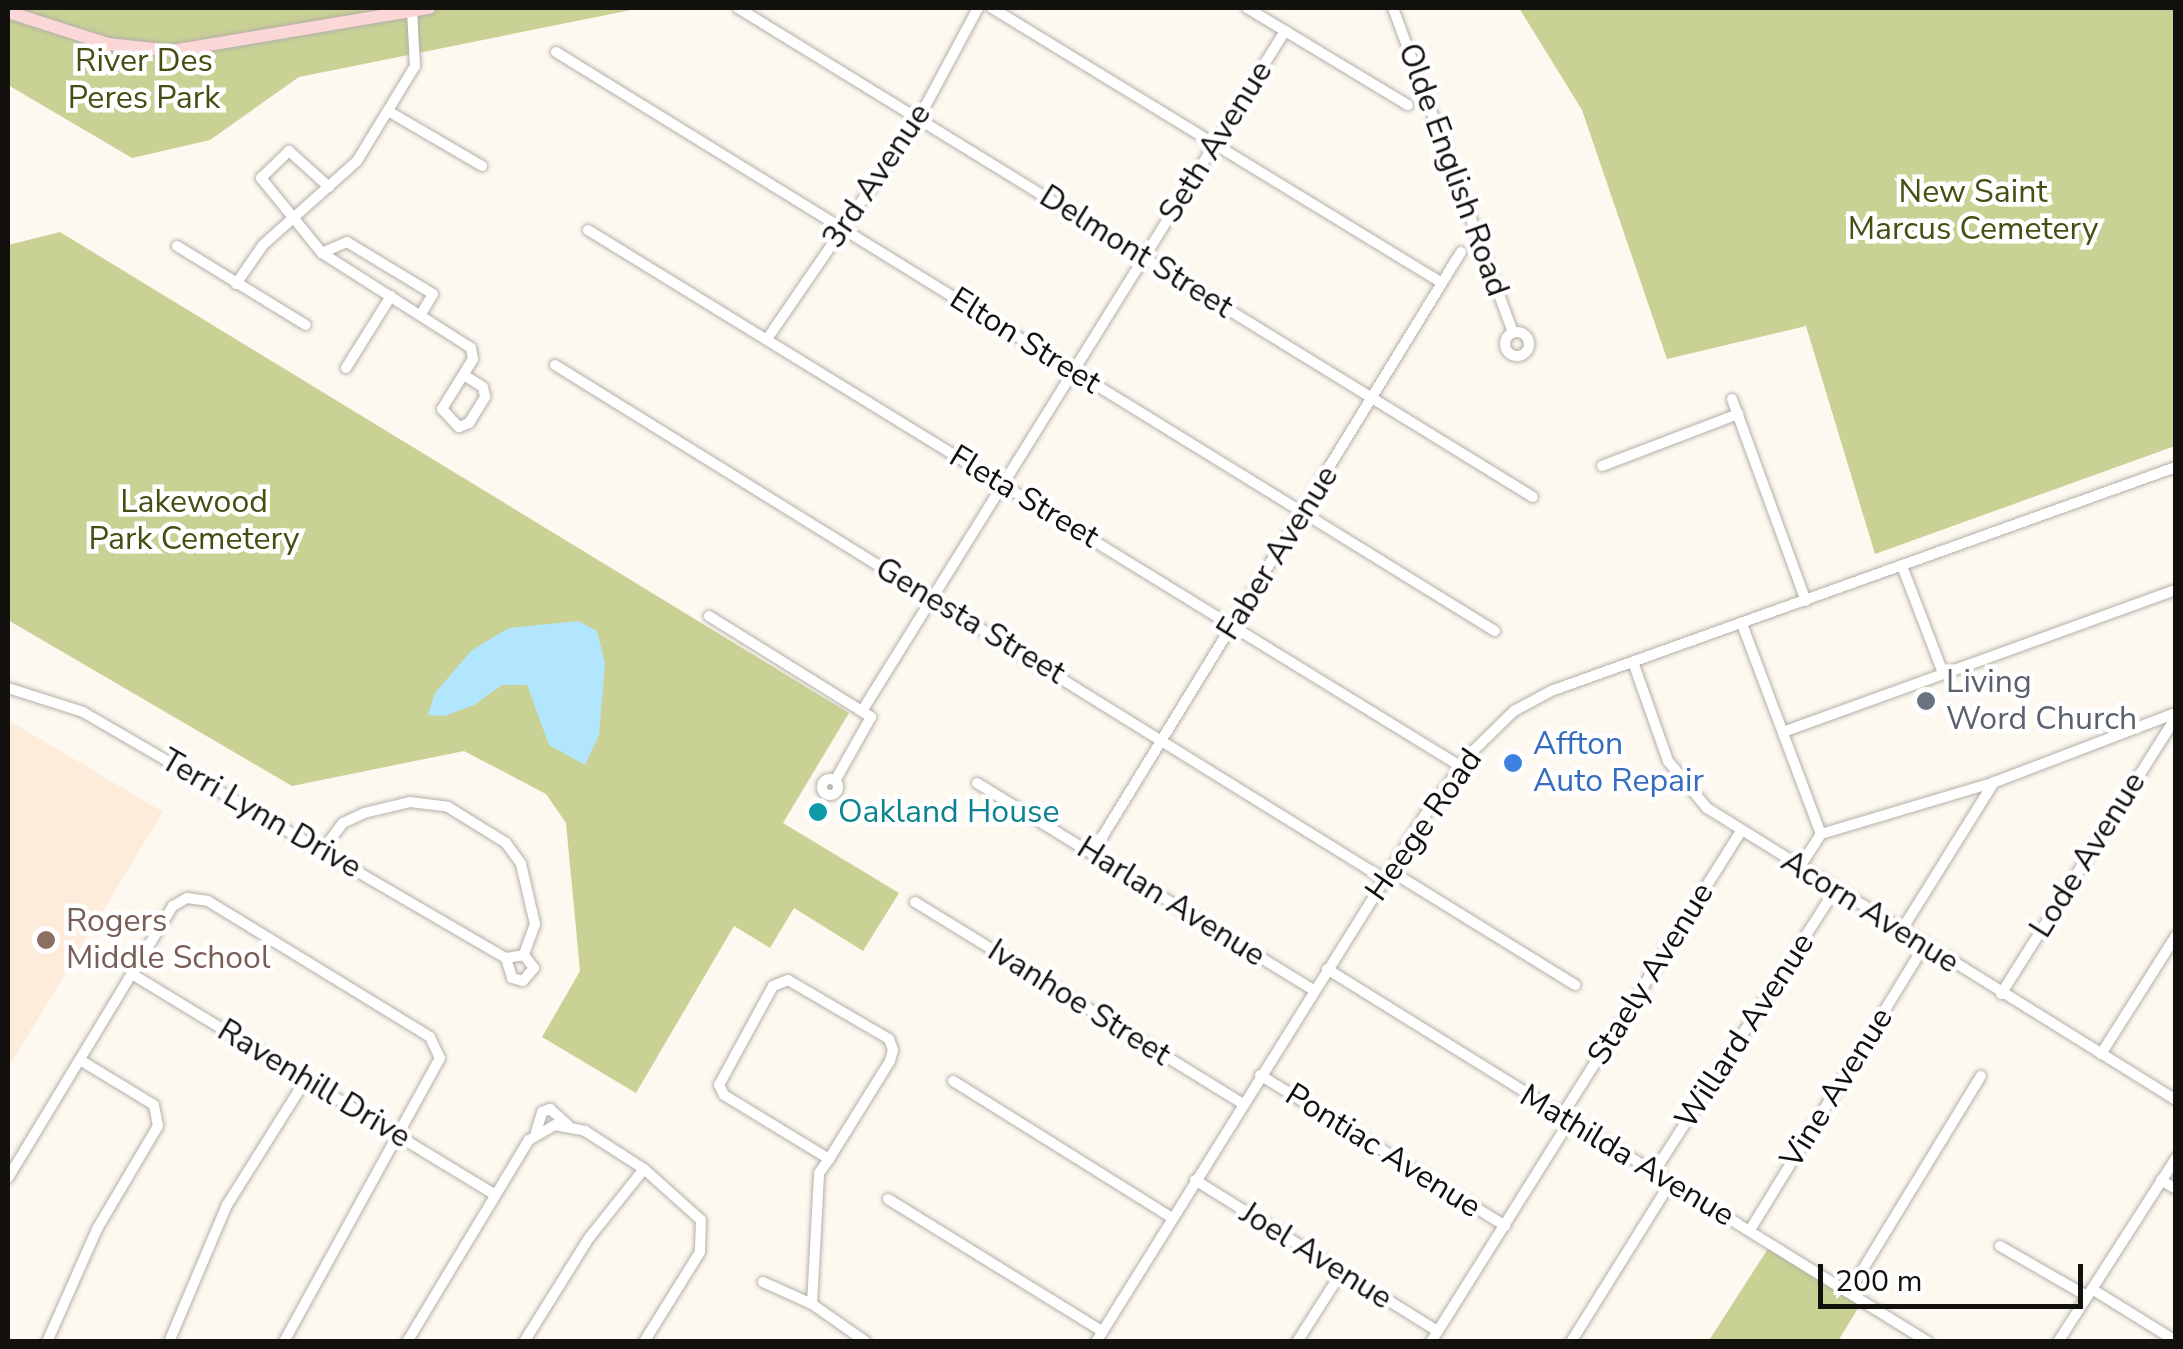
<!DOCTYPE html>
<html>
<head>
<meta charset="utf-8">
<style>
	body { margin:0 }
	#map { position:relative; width:2183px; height:1349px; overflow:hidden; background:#fdf8f0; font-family:"Nunito Sans",sans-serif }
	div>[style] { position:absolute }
	.education>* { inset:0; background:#feecdb }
	.green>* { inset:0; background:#c9d294 }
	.water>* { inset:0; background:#b2e5fe }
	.roads { filter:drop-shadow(0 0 2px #b4b0a8) drop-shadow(0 0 2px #b4b0a8) }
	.minor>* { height:10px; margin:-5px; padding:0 5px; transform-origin:5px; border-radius:5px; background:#fff }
	.minor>.ring { margin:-5px; padding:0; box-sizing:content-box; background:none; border:10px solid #fff; border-radius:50% }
	.major>* { height:12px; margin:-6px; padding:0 6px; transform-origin:6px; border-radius:6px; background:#fbd7d7 }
	.dots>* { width:28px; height:28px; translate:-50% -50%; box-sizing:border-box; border:5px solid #fff; border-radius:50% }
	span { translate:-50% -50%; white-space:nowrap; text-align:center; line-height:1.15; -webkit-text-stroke:9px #fff; paint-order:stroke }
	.park-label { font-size:32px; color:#484e13 }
	.street-label { font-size:32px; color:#13110e }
	.worship-label { font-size:32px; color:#5b616d }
	.left { translate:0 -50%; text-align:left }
	.shop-label { font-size:32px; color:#366cbe }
	.culture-label { font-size:32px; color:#0d838f }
	.education-label { font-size:32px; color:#785e54 }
	.frame { position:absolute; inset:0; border:10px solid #13110e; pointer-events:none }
	.scale { position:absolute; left:1818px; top:1264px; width:265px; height:45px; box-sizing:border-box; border:5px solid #13110e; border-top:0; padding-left:12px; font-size:30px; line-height:35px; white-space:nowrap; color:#13110e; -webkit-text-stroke:8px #fff; paint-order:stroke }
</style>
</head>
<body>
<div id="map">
	<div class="education">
		<i style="clip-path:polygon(10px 721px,163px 812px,8px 1068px,8px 726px)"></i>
	</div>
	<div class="green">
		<i style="clip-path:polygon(8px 8px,641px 8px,299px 77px,210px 140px,132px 158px,8px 85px)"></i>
		<i style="clip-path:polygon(1519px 8px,2175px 8px,2175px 446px,1875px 554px,1806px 326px,1667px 359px,1582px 110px)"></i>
		<i style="clip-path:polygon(60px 232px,849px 713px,783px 823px,899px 893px,863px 951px,794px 908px,770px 948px,734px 926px,636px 1093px,542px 1037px,580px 971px,566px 823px,546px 794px,464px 751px,292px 786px,8px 620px,8px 245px)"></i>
		<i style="clip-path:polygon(1769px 1247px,1860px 1305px,1838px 1341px,1708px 1342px)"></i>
	</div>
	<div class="water">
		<i style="clip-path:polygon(578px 621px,597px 631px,605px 663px,599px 735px,585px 765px,549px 745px,527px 685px,502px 685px,474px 705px,444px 716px,428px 715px,435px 693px,472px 650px,509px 628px)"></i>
	</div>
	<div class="roads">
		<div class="minor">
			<i style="left:738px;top:8px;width:933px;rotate:31.6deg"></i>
			<i style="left:992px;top:8px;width:527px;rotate:31.43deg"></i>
			<i style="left:1247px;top:8px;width:188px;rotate:31.1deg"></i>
			<i style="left:1393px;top:8px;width:346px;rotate:69.7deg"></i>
			<i style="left:556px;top:52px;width:1103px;rotate:31.66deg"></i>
			<i style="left:388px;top:111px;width:109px;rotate:30.3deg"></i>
			<i style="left:329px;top:187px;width:54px;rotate:-138deg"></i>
			<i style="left:289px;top:151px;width:39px;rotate:136deg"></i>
			<i style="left:261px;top:178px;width:97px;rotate:50.9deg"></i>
			<i style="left:322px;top:253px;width:177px;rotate:32.5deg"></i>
			<i style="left:471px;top:348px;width:11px;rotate:80deg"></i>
			<i style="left:473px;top:359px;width:59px;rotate:121.8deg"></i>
			<i style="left:442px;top:409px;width:25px;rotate:47deg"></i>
			<i style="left:459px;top:427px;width:11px;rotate:-22deg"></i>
			<i style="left:469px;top:423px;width:31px;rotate:-58deg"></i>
			<i style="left:485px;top:397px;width:10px;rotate:-101deg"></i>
			<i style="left:483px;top:387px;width:22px;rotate:-148deg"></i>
			<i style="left:588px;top:230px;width:1024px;rotate:31.58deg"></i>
			<i style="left:177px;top:246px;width:151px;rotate:31.5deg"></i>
			<i style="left:322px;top:253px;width:27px;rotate:-24deg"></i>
			<i style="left:347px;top:242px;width:100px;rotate:31.2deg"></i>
			<i style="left:433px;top:294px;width:23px;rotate:121deg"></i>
			<i style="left:236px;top:284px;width:47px;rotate:-55.3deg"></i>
			<i style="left:263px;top:245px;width:126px;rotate:-41.8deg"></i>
			<i style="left:357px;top:161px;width:111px;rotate:-58.6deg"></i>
			<i style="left:415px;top:66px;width:55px;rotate:-93.1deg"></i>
			<i class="ring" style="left:1505px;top:332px;width:14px;height:14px"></i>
			<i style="left:767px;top:339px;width:268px;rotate:-55.5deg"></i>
			<i style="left:919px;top:118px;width:125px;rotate:-61.8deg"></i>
			<i style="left:555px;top:365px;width:975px;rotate:31.8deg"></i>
			<i style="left:346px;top:368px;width:85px;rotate:-58deg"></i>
			<i style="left:1732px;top:399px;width:215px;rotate:69.9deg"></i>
			<i style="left:1602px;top:466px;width:146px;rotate:-20.9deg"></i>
			<i style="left:1902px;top:566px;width:115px;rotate:69deg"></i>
			<i style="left:709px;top:616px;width:191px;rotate:31.9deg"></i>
			<i style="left:871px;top:717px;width:73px;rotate:119.4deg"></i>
			<i style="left:1742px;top:624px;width:224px;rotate:69.4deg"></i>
			<i style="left:1633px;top:662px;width:105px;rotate:70.5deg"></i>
			<i style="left:1668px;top:761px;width:61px;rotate:50.3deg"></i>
			<i style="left:1707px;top:808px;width:552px;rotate:31.91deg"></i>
			<i style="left:8px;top:688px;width:79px;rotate:17.7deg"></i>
			<i style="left:83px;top:712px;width:489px;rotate:30.2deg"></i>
			<i style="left:506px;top:958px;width:18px;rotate:-9deg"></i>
			<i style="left:862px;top:711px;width:801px;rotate:-58.12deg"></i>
			<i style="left:1783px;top:732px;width:418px;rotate:-19.9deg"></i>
			<i class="ring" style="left:822px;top:779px;width:6px;height:6px"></i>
			<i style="left:977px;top:783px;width:395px;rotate:31.6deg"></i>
			<i style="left:324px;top:848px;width:31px;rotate:-53deg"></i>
			<i style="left:343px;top:823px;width:23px;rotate:-25deg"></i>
			<i style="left:364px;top:813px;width:47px;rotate:-13.4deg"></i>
			<i style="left:410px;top:802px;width:38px;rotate:7deg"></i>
			<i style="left:448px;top:807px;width:68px;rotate:31.8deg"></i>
			<i style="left:506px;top:843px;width:26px;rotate:54deg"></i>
			<i style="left:521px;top:864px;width:62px;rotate:76.9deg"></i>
			<i style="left:535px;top:924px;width:33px;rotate:110deg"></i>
			<i style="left:1093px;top:852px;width:704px;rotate:-58.48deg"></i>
			<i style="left:1799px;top:868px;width:40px;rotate:-57.1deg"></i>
			<i style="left:1821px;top:834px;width:182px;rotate:-16.6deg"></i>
			<i style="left:1995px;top:782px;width:194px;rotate:-20.9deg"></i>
			<i style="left:1389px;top:870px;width:219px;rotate:31.7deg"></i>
			<i style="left:915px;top:902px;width:384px;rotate:31.6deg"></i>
			<i style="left:1901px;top:931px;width:176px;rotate:-58deg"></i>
			<i style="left:506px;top:958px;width:21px;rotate:73deg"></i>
			<i style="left:512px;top:978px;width:11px;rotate:15deg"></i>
			<i style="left:523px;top:981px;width:17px;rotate:-50deg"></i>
			<i style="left:534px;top:968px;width:16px;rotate:-128deg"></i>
			<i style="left:1327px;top:969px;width:707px;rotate:31.83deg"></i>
			<i style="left:132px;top:974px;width:425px;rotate:31.3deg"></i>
			<i style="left:2001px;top:994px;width:328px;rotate:-57.7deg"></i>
			<i style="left:2101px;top:1054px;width:140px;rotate:-57.6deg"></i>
			<i style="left:1260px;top:1075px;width:288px;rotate:31.6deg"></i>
			<i style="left:953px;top:1081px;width:258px;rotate:32deg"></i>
			<i style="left:1561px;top:1117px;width:338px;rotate:-57.8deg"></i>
			<i style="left:536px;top:1132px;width:21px;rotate:-73deg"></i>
			<i style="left:542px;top:1112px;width:9px;rotate:-21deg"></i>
			<i style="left:550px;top:1109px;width:24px;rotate:42deg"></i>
			<i style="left:1654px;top:1172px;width:335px;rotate:-57.3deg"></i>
			<i style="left:8px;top:1178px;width:318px;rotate:-58.8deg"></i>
			<i style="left:173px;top:906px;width:16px;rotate:-30deg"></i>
			<i style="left:187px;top:898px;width:21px;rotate:8deg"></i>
			<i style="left:208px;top:901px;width:260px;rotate:31.5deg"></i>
			<i style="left:430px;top:1037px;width:23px;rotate:65deg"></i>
			<i style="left:440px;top:1058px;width:324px;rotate:118.8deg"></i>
			<i style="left:1195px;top:1180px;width:286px;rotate:31.9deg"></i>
			<i style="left:2161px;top:1180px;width:17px;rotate:31deg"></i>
			<i style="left:888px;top:1199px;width:251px;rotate:31.7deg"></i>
			<i style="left:1750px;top:1230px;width:333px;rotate:-58.5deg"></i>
			<i style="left:2000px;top:1246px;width:100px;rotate:29.9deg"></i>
			<i style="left:763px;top:1282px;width:54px;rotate:24.2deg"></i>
			<i style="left:812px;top:1304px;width:66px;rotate:35.1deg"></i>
			<i style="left:2092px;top:1289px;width:99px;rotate:31.8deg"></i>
			<i style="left:1849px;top:1292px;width:253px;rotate:-58.6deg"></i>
			<i style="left:812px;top:1304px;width:131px;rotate:-86.9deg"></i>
			<i style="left:819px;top:1173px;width:17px;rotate:-54deg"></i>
			<i style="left:829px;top:1159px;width:115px;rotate:-58.1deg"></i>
			<i style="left:890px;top:1061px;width:11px;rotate:-75deg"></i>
			<i style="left:893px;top:1050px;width:12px;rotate:-110deg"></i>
			<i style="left:889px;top:1039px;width:117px;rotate:-149.7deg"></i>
			<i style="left:788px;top:980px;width:16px;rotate:158deg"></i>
			<i style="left:773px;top:986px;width:113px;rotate:118.6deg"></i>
			<i style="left:719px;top:1085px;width:11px;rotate:63deg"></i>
			<i style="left:724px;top:1095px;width:123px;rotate:31.4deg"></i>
			<i style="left:47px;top:1342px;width:124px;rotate:-66.1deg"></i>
			<i style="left:97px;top:1229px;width:120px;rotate:-59.4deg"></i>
			<i style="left:158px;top:1126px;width:21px;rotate:-101deg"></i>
			<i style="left:154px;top:1105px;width:87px;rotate:-148.7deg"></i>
			<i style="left:169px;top:1342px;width:149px;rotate:-67.1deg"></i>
			<i style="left:227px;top:1205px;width:149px;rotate:-57.9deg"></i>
			<i style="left:407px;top:1342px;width:236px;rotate:-58.9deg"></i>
			<i style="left:529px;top:1140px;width:30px;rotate:-30deg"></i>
			<i style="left:555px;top:1125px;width:31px;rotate:11deg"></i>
			<i style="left:585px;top:1131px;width:70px;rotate:32.8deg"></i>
			<i style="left:644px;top:1169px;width:76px;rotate:41.8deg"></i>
			<i style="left:701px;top:1220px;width:32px;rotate:92deg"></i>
			<i style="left:700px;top:1252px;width:106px;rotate:121.9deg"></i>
			<i style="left:524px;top:1342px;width:123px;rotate:-58deg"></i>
			<i style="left:589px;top:1238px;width:88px;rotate:-51.4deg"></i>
			<i style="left:1096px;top:1342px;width:621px;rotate:-58.02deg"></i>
			<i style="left:1425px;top:815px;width:80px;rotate:-53.1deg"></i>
			<i style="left:1473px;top:751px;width:57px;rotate:-44.3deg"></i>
			<i style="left:1514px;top:711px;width:42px;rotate:-28.4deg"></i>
			<i style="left:1551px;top:691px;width:664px;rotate:-19.72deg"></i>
			<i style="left:1297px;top:1342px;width:82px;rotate:-57.5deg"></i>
			<i style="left:1431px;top:1342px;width:260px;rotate:-57.9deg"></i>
			<i style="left:1571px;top:1342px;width:189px;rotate:-58deg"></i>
			<i style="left:2058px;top:1342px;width:219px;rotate:-57.3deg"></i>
		</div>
		<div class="major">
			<i style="left:8px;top:12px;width:105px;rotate:17.7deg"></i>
			<i style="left:108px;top:44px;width:64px;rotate:6.2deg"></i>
			<i style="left:172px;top:51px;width:261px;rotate:-9.5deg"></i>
		</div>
	</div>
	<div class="dots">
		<i style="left:1926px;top:701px;background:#6b7280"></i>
		<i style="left:1513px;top:763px;background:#3f7fe0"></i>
		<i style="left:818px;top:812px;background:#0f9aa8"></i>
		<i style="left:46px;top:940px;background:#8d6e63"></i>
	</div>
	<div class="park-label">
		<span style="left:144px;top:80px">River Des<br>Peres Park</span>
		<span style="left:1973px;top:211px">New Saint<br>Marcus Cemetery</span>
		<span style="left:194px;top:521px">Lakewood<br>Park Cemetery</span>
	</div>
	<div class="street-label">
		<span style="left:1216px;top:142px;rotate:-58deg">Seth Avenue</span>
		<span style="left:1453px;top:170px;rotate:70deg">Olde English Road</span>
		<span style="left:877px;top:176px;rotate:-56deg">3rd Avenue</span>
		<span style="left:1136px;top:252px;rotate:32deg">Delmont Street</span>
		<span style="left:1025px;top:341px;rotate:32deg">Elton Street</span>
		<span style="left:1024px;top:497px;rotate:31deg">Fleta Street</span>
		<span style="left:1278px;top:553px;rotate:-58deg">Faber Avenue</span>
		<span style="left:970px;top:621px;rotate:31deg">Genesta Street</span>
		<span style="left:261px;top:814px;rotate:30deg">Terri Lynn Drive</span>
		<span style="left:1424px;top:825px;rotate:-55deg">Heege Road</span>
		<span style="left:2088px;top:855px;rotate:-58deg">Lode Avenue</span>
		<span style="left:1171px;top:902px;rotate:32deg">Harlan Avenue</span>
		<span style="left:1870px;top:912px;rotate:32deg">Acorn Avenue</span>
		<span style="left:1651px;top:974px;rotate:-58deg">Staely Avenue</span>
		<span style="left:1079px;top:1003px;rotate:32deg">Ivanhoe Street</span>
		<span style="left:1745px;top:1031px;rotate:-57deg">Willard Avenue</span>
		<span style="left:314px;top:1084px;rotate:31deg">Ravenhill Drive</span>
		<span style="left:1837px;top:1088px;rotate:-58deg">Vine Avenue</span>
		<span style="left:1383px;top:1151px;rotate:32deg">Pontiac Avenue</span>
		<span style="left:1627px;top:1156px;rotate:31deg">Mathilda Avenue</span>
		<span style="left:1316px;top:1256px;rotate:32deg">Joel Avenue</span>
	</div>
	<div class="worship-label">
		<span class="left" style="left:1946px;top:701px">Living<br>Word Church</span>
	</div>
	<div class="shop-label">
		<span class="left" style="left:1533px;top:763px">Affton<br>Auto Repair</span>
	</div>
	<div class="culture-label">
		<span class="left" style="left:838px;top:812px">Oakland House</span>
	</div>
	<div class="education-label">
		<span class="left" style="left:66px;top:940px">Rogers<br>Middle School</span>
	</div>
	<div class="frame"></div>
	<div class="scale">200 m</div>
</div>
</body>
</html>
